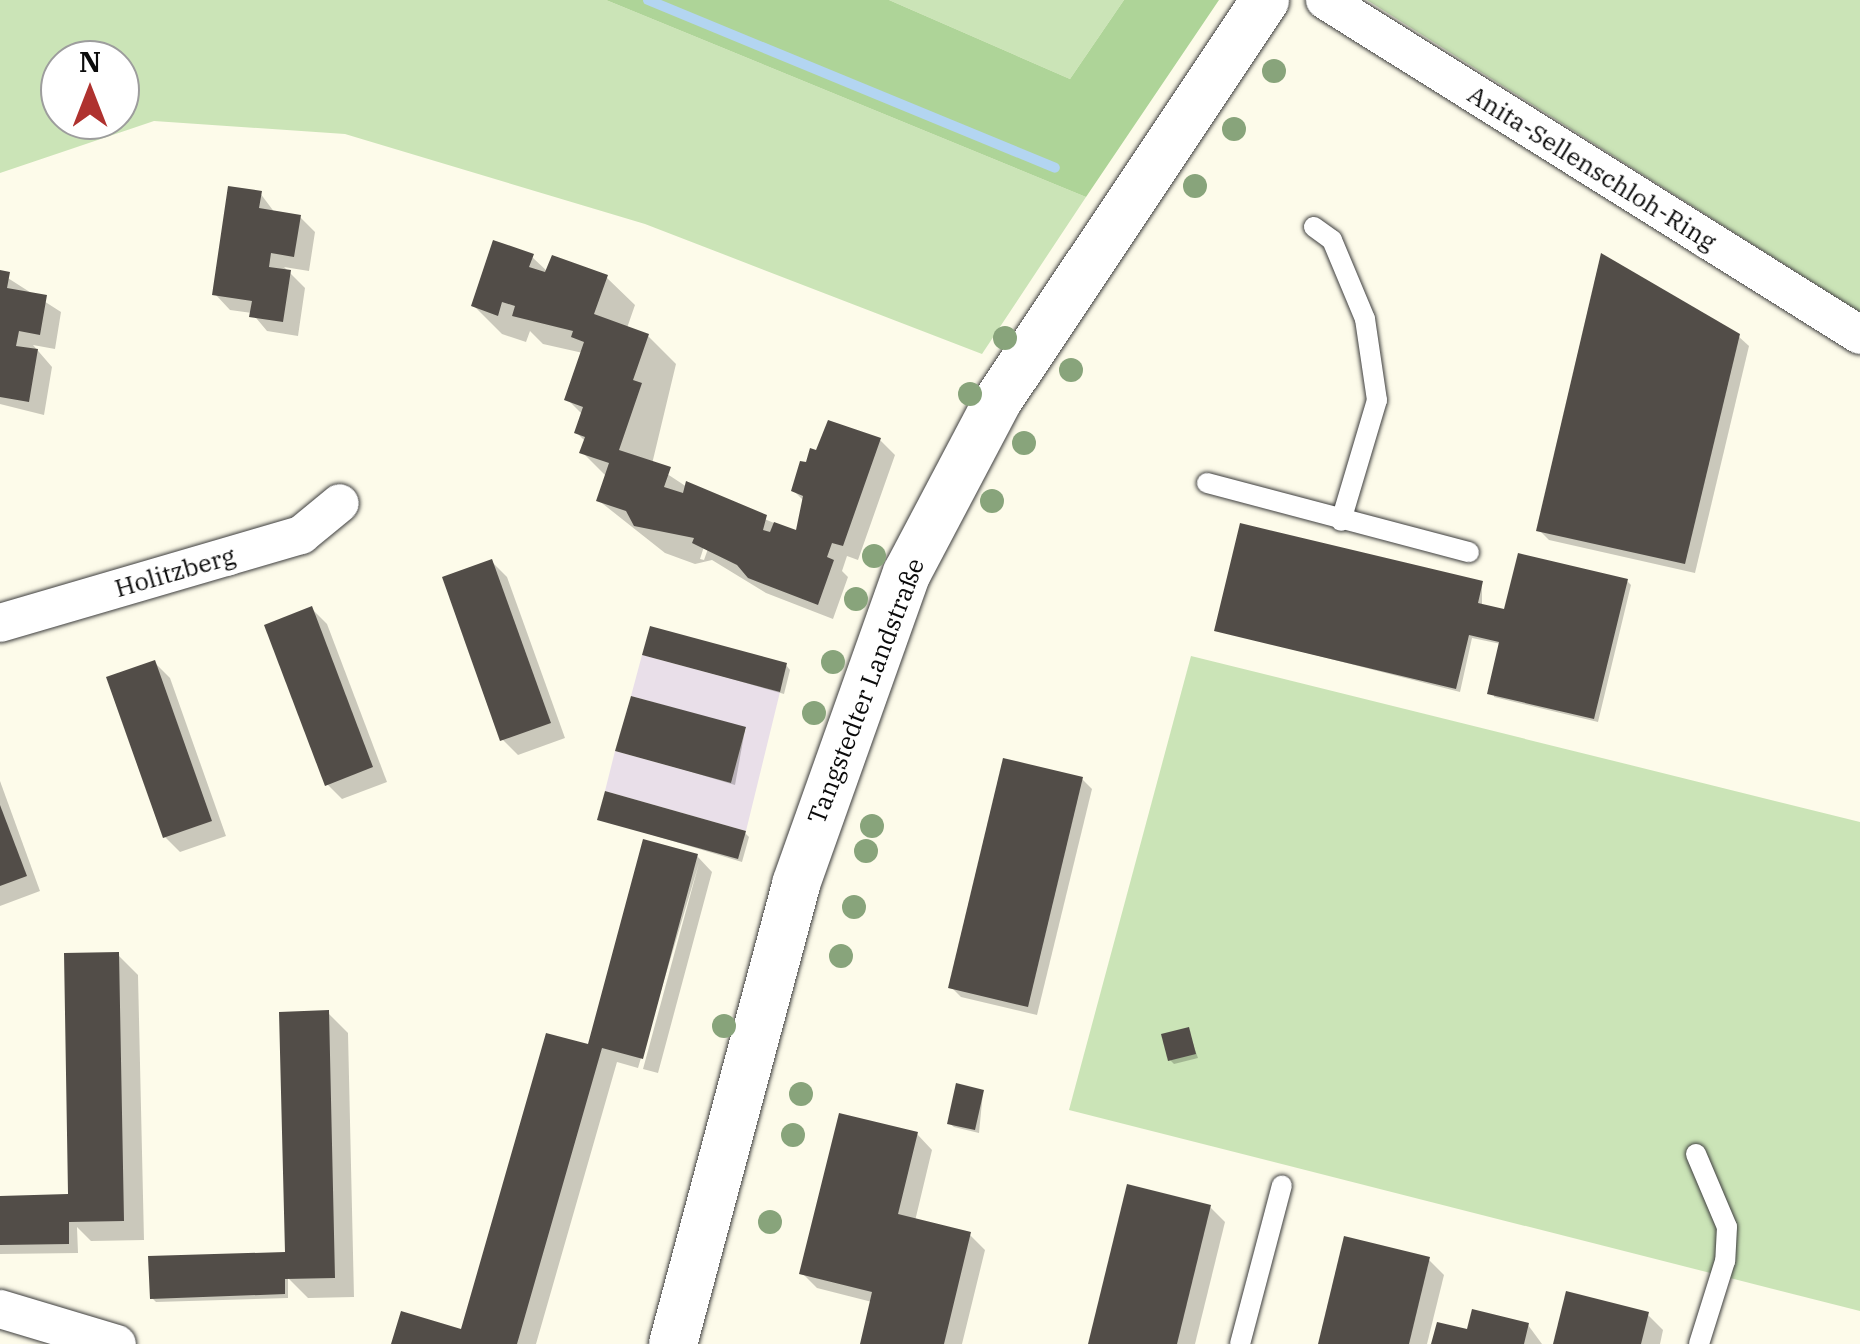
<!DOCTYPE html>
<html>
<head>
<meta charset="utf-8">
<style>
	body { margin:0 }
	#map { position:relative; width:1860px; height:1344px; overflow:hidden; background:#fdfbea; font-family:"IBM Plex Serif",serif }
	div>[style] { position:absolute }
	.industrial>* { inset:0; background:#e9dfe9 }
	.green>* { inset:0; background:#cbe4b7 }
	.forest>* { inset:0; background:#aed498 }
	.shadow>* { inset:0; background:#0003 }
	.stream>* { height:10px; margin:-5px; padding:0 5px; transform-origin:5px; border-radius:5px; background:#b3d5f1 }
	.building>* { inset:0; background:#524d48 }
	.roads { filter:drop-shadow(0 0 2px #3e3e3e) drop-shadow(0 0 2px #3e3e3e) }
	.service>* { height:20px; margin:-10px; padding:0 10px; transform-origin:10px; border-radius:10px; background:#fff }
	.minor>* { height:38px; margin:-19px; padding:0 19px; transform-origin:19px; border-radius:19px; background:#fff }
	.tertiary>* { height:48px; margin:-24px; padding:0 24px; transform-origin:24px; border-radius:24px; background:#fff }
	.trees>* { width:24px; height:24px; margin:-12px; border-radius:50%; background:#88a47b }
	span { translate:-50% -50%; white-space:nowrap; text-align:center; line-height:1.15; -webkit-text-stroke:10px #fff; paint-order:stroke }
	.street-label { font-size:25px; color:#0b0b0b }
	.north { position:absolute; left:40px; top:40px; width:100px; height:100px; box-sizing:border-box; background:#fff; border:2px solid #9d9d9d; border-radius:50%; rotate:0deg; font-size:28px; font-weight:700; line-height:40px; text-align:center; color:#0b0b0b }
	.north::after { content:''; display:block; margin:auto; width:35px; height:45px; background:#af322f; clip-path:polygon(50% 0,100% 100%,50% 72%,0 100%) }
</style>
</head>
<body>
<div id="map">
	<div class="industrial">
		<i style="clip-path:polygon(642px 655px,780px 692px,746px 831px,605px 791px,615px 751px,731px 783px,746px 728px,631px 696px)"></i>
	</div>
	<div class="green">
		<i style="clip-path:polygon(evenodd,0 0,606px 0,1086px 197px,982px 354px,645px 224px,345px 134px,154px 121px,0 173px,0 0,60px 60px,120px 60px,120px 120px,60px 120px,60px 60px)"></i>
		<i style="clip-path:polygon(889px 0,1124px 0,1070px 79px)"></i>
		<i style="clip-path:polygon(1367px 0,1860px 0,1860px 312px)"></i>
		<i style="clip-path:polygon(1191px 656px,1860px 822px,1860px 1311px,1069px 1110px)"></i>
	</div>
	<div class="forest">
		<i style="clip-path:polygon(606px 0,889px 0,1070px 79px,1124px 0,1219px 0,1086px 197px)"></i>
	</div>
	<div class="shadow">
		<i style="clip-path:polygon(260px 193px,275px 213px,300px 217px,315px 232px,309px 271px,284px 267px,305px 288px,298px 336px,267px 331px,252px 313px,230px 310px,215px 294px)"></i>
		<i style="clip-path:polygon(evenodd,532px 257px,548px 272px,606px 277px,635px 305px,627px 328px,648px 336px,676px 364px,652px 464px,687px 487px,798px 533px,804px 501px,793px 490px,880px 440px,895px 455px,858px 560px,847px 556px,842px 571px,848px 577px,833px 619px,766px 593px,712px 560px,695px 564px,665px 553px,598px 500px,607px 477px,582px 452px,586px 442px,577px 433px,583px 415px,567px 399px,583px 353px,543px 344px,530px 331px,526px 342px,502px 334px,473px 305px,532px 257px,716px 509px,722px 509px,704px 560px,700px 559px,716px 509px)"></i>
		<i style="clip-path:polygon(0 273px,61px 312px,55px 349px,33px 345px,52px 367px,44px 415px,0 404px)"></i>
		<i style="clip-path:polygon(1738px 336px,1749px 346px,1695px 573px,1549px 540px,1539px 530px)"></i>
		<i style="clip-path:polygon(492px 562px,507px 577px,565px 738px,518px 755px,503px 740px)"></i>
		<i style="clip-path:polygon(1627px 581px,1631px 585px,1598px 722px,1494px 697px,1501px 644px,1472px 638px,1460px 692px,1217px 630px,1482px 583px,1482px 607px,1506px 612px)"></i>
		<i style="clip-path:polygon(312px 609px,327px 624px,387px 782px,342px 799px,327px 784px)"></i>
		<i style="clip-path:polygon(645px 654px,786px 665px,790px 670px,784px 694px)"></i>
		<i style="clip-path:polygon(155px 663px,170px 678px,226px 836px,180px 852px,165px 837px)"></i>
		<i style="clip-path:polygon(745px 730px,735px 785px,618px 750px)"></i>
		<i style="clip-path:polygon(1082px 779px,1092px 789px,1037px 1015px,961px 997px,951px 987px)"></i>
		<i style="clip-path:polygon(0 781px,40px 891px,0 906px)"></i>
		<i style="clip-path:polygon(600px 819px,745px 833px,749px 837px,742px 862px)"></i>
		<i style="clip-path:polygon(645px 842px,697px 856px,712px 872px,658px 1073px,643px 1069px,699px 863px,638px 1068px,617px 1062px,536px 1344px,394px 1344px,403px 1314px,470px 1335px,464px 1329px,548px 1036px,590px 1048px)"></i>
		<i style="clip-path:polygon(118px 955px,138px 975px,144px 1240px,91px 1241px,77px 1227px,78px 1253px,0 1254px,0 1198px,71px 1201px)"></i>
		<i style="clip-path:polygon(328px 1013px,348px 1033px,354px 1297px,308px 1298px,288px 1278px,288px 1298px,156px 1302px,152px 1298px,287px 1254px)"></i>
		<i style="clip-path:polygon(1188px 1030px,1198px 1058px,1174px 1064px,1170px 1060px)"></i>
		<i style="clip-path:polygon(983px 1092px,979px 1133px,954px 1127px,949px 1123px)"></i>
		<i style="clip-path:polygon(917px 1134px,932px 1150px,915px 1221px,970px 1235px,985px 1250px,962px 1344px,862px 1344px,872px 1302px,817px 1288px,802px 1273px)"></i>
		<i style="clip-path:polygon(1210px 1207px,1225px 1222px,1195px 1344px,1090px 1344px)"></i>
		<i style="clip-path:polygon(1429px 1260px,1444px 1275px,1427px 1344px,1321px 1344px)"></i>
		<i style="clip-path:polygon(1648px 1315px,1663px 1330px,1660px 1344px,1556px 1344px)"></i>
		<i style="clip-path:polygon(1528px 1325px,1542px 1344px,1434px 1344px,1469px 1332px)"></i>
	</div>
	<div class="stream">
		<i style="left:648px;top:0;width:440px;rotate:22.4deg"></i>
	</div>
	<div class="building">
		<i style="clip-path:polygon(228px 186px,262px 191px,259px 208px,301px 215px,294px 257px,271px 253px,269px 267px,291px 270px,283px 322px,249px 317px,252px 301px,212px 295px)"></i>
		<i style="clip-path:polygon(493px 240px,534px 254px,529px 267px,545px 272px,552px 255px,608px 275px,594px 314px,649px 334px,633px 380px,642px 383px,619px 450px,671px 467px,664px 487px,683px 493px,686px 481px,767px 515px,763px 530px,770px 532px,774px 522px,796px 530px,803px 496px,791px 491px,800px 461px,806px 462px,810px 448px,816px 450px,828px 420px,881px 438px,843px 546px,832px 543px,827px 557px,834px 560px,818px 605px,748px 578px,737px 565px,692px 543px,694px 538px,634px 526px,626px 511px,596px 501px,609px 463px,579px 453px,585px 437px,574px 433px,583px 407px,564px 400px,584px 342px,571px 337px,573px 331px,512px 316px,515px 306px,502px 302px,498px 316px,471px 306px)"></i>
		<i style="clip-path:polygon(1601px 253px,1740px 334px,1685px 564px,1536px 531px)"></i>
		<i style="clip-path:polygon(0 270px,10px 272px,7px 288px,47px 295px,40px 335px,19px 331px,16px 346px,38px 349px,29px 402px,0 397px)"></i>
		<i style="clip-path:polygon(1240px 523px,1483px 581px,1478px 603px,1504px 609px,1518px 553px,1628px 579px,1594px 719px,1487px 694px,1499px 642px,1469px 635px,1456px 689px,1214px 631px)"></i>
		<i style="clip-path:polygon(492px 559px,551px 723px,500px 741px,442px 577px)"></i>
		<i style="clip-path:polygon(312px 606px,373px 767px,325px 786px,264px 625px)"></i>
		<i style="clip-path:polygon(650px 626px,787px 663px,780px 692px,642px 655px)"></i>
		<i style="clip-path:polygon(155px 660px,212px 821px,163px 838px,106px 677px)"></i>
		<i style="clip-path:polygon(631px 696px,746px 727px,731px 783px,615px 751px)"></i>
		<i style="clip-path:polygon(1003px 758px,1083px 777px,1028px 1007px,948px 988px)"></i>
		<i style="clip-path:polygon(605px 791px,746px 831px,738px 859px,597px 820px)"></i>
		<i style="clip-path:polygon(0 805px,27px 876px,0 886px)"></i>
		<i style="clip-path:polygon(643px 839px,698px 854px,643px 1059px,602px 1048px,517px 1344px,391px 1344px,401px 1311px,461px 1329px,546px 1033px,588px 1044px)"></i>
		<i style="clip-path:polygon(119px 952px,124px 1221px,69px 1222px,69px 1244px,0 1245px,0 1196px,68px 1194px,64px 953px)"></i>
		<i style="clip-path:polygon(329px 1010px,335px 1278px,285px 1279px,285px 1294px,150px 1299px,148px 1256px,285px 1252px,279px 1012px)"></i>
		<i style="clip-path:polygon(1189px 1027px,1196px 1054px,1168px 1061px,1161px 1034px)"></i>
		<i style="clip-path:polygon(956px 1083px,984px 1090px,975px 1130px,947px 1124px)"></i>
		<i style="clip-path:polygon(839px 1113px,918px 1132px,898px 1214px,971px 1232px,944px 1344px,860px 1344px,872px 1292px,799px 1274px)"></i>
		<i style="clip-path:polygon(1127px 1184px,1211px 1205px,1177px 1344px,1088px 1344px)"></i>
		<i style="clip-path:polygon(1344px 1236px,1430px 1257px,1409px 1344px,1318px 1344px)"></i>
		<i style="clip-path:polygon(1566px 1291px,1649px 1312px,1641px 1344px,1553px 1344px)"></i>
		<i style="clip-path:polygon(1472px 1309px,1529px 1323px,1524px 1344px,1431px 1344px,1437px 1322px,1467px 1329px)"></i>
	</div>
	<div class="roads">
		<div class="service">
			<i style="left:1314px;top:227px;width:22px;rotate:36deg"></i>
			<i style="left:1332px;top:240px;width:86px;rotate:67.3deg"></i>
			<i style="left:1365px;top:319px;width:82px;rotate:81.6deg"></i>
			<i style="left:1377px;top:400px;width:126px;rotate:106.6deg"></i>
			<i style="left:1207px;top:483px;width:271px;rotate:14.8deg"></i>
			<i style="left:1696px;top:1154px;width:79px;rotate:67deg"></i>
			<i style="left:1727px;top:1227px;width:34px;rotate:93deg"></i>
			<i style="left:1725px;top:1261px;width:87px;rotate:107.4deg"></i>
			<i style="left:1240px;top:1344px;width:164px;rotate:-75.2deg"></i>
		</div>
		<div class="minor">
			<i style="left:1325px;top:0;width:631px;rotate:32.05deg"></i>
			<i style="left:0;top:623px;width:314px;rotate:-16.3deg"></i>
			<i style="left:301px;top:535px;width:50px;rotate:-39.4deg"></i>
			<i style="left:0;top:1309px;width:122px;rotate:16.7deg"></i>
		</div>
		<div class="tertiary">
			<i style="left:673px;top:1344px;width:476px;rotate:-75deg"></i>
			<i style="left:796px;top:884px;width:330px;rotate:-70.4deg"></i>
			<i style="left:907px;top:573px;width:193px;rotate:-62.2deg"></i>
			<i style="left:997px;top:402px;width:483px;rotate:-56.3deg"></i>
		</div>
	</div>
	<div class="trees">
		<i style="left:1274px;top:71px"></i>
		<i style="left:1234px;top:129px"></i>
		<i style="left:1195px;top:186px"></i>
		<i style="left:1005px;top:338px"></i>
		<i style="left:1071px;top:370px"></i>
		<i style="left:970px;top:394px"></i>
		<i style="left:1024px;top:443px"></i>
		<i style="left:992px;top:501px"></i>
		<i style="left:874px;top:556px"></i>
		<i style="left:856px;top:599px"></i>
		<i style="left:833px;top:662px"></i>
		<i style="left:814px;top:713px"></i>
		<i style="left:872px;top:826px"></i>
		<i style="left:866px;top:851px"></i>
		<i style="left:854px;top:907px"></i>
		<i style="left:841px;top:956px"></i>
		<i style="left:724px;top:1026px"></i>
		<i style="left:801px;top:1094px"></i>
		<i style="left:793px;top:1135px"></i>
		<i style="left:770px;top:1222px"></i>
	</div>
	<div class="street-label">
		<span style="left:1592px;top:168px;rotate:32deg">Anita-Sellenschloh-Ring</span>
		<span style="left:175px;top:572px;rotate:-16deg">Holitzberg</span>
		<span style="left:866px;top:691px;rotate:-69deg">Tangstedter Landstraße</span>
	</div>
	<div class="north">N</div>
</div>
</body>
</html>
